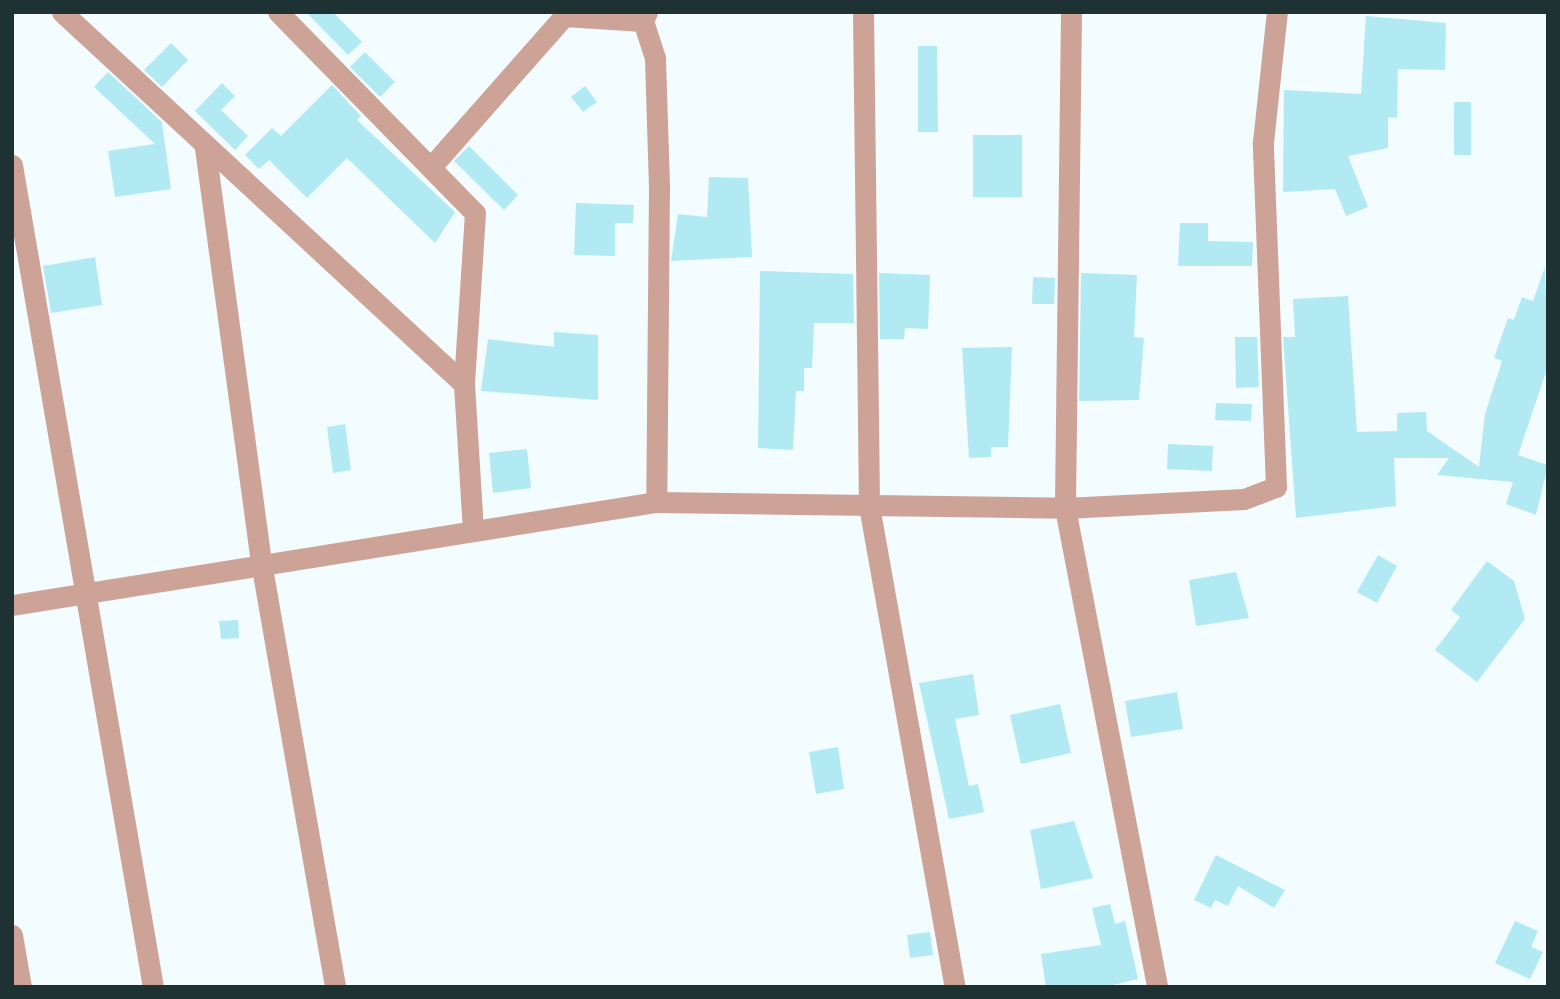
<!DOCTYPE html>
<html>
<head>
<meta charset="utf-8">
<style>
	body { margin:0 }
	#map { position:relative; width:1560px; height:999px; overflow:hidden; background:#f3fcfe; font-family:"Fira Sans",sans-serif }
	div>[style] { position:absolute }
	.building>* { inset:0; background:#b2eaf4 }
	.street>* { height:21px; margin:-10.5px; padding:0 10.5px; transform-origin:10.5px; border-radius:10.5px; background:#cda297 }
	span { translate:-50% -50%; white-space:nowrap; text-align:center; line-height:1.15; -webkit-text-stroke:7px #fff; paint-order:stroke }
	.frame { position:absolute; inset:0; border:14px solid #1e3133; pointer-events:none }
</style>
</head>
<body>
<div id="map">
	<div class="building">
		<i style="clip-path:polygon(306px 12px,333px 12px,362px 42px,348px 55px)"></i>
		<i style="clip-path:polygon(1366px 16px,1446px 23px,1445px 70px,1398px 69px,1397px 118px,1388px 117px,1388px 148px,1348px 156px,1368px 207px,1346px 216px,1335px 189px,1283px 192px,1284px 90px,1361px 94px)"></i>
		<i style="clip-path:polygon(171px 43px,188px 60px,162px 87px,144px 70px)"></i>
		<i style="clip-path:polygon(918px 46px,937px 46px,938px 132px,918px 132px)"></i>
		<i style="clip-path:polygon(365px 52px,395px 82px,380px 97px,350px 67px)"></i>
		<i style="clip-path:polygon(108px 72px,162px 122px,171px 189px,115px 197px,108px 151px,155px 144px,94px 87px)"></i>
		<i style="clip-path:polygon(222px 83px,235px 96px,221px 110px,248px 136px,235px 150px,195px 111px)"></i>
		<i style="clip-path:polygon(332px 85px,361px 116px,357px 120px,455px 212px,435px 243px,347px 158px,307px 198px,269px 160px,259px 169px,245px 155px,272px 128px,281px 136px)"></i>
		<i style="clip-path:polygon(585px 86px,597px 102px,583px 112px,571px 97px)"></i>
		<i style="clip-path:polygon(1454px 102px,1471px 102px,1471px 155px,1454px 155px)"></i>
		<i style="clip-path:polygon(973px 135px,1022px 135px,1022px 197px,973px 197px)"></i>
		<i style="clip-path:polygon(469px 146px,518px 195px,504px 210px,454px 161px)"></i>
		<i style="clip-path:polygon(709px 177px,748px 178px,752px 257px,671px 261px,678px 214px,707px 217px)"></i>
		<i style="clip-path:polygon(576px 203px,634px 205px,633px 223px,615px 223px,615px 256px,574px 255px)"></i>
		<i style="clip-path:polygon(1180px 223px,1208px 223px,1208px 241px,1253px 242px,1252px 266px,1178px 266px)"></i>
		<i style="clip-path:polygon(95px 257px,102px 305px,51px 313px,43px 266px)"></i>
		<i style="clip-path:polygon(1545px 267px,1548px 366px,1518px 455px,1548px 465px,1536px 515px,1506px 504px,1513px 482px,1437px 475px,1449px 458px,1394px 458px,1396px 506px,1296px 518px,1283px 337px,1295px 337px,1293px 299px,1348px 296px,1357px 432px,1397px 431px,1397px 413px,1426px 412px,1427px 431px,1479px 467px,1485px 414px,1502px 361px,1494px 358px,1508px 318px,1514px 320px,1522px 297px,1533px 301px)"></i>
		<i style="clip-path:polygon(760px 271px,853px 274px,854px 323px,814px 323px,812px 368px,804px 368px,804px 391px,796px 391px,793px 450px,758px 448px)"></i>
		<i style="clip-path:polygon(879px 273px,930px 275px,928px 329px,905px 328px,904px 339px,880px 339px)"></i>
		<i style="clip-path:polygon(1081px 273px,1137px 275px,1134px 337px,1144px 338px,1139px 400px,1079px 401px)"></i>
		<i style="clip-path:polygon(1033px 277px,1055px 278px,1054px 304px,1032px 304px)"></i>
		<i style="clip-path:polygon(554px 332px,598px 335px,598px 400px,481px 391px,488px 339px,554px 347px)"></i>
		<i style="clip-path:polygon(1235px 337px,1257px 337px,1259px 387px,1236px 388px)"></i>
		<i style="clip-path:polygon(1012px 347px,1008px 447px,991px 447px,991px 457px,969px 458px,962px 348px)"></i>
		<i style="clip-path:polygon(1216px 403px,1252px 404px,1251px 421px,1215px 420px)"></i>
		<i style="clip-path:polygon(345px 424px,351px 470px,333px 473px,327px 427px)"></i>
		<i style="clip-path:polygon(1168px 444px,1213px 446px,1212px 471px,1167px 469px)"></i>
		<i style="clip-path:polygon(527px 449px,531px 488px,493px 493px,489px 453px)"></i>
		<i style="clip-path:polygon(1378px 555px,1397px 566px,1377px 603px,1357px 592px)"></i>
		<i style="clip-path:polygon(1487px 561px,1514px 581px,1525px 619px,1477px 682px,1435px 650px,1460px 617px,1451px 610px)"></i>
		<i style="clip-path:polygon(1236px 572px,1249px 618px,1196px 626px,1189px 580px)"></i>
		<i style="clip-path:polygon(238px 620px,239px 638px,221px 639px,219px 621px)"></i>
		<i style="clip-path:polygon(973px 674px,979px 715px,955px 719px,969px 786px,978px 784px,984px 812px,949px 819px,919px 683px)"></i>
		<i style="clip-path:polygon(1177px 692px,1183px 729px,1131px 737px,1125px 701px)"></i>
		<i style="clip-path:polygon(1060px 704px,1071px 753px,1021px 764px,1010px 715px)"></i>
		<i style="clip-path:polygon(838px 747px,844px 789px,816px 794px,809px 752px)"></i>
		<i style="clip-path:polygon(1074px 821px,1093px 878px,1041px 889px,1030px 830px)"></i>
		<i style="clip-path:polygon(1216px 855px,1285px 890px,1274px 908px,1238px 886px,1228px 906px,1215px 900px,1211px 908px,1194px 900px)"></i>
		<i style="clip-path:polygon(1110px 904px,1115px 924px,1125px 921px,1138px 979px,1105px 987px,1046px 987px,1041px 954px,1101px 945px,1092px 908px)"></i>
		<i style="clip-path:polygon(1515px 921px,1538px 931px,1531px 947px,1543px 952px,1530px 979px,1495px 963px)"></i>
		<i style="clip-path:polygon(930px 932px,933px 955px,910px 958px,907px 935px)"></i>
	</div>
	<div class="street">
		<i style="left:62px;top:12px;width:548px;rotate:42.78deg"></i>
		<i style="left:278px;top:12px;width:281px;rotate:45.6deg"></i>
		<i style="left:475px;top:213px;width:171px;rotate:93.7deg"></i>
		<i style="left:464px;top:384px;width:147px;rotate:86.5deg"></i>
		<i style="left:647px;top:12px;width:10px;rotate:114deg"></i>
		<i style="left:643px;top:21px;width:40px;rotate:72deg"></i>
		<i style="left:655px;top:59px;width:127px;rotate:88.2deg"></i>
		<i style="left:659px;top:186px;width:316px;rotate:90.5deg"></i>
		<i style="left:863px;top:12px;width:494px;rotate:89.3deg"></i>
		<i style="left:869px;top:506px;width:489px;rotate:79.9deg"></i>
		<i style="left:1071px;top:12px;width:496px;rotate:90.7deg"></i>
		<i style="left:1065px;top:508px;width:488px;rotate:79.1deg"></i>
		<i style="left:205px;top:148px;width:418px;rotate:82.3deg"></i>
		<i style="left:261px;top:562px;width:431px;rotate:80.1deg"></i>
		<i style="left:12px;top:165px;width:834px;rotate:80.27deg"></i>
		<i style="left:431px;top:167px;width:201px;rotate:-48.6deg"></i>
		<i style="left:564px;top:16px;width:79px;rotate:3.6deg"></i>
		<i style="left:12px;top:605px;width:652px;rotate:-9.09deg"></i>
		<i style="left:656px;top:502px;width:409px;rotate:0.8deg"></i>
		<i style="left:1065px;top:508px;width:179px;rotate:-2.9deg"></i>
		<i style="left:1244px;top:499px;width:34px;rotate:-21deg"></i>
		<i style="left:1276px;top:487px;width:345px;rotate:-92.2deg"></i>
		<i style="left:1263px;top:142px;width:131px;rotate:-83.9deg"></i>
		<i style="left:12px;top:935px;width:53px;rotate:80.2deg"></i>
	</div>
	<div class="frame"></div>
</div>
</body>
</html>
